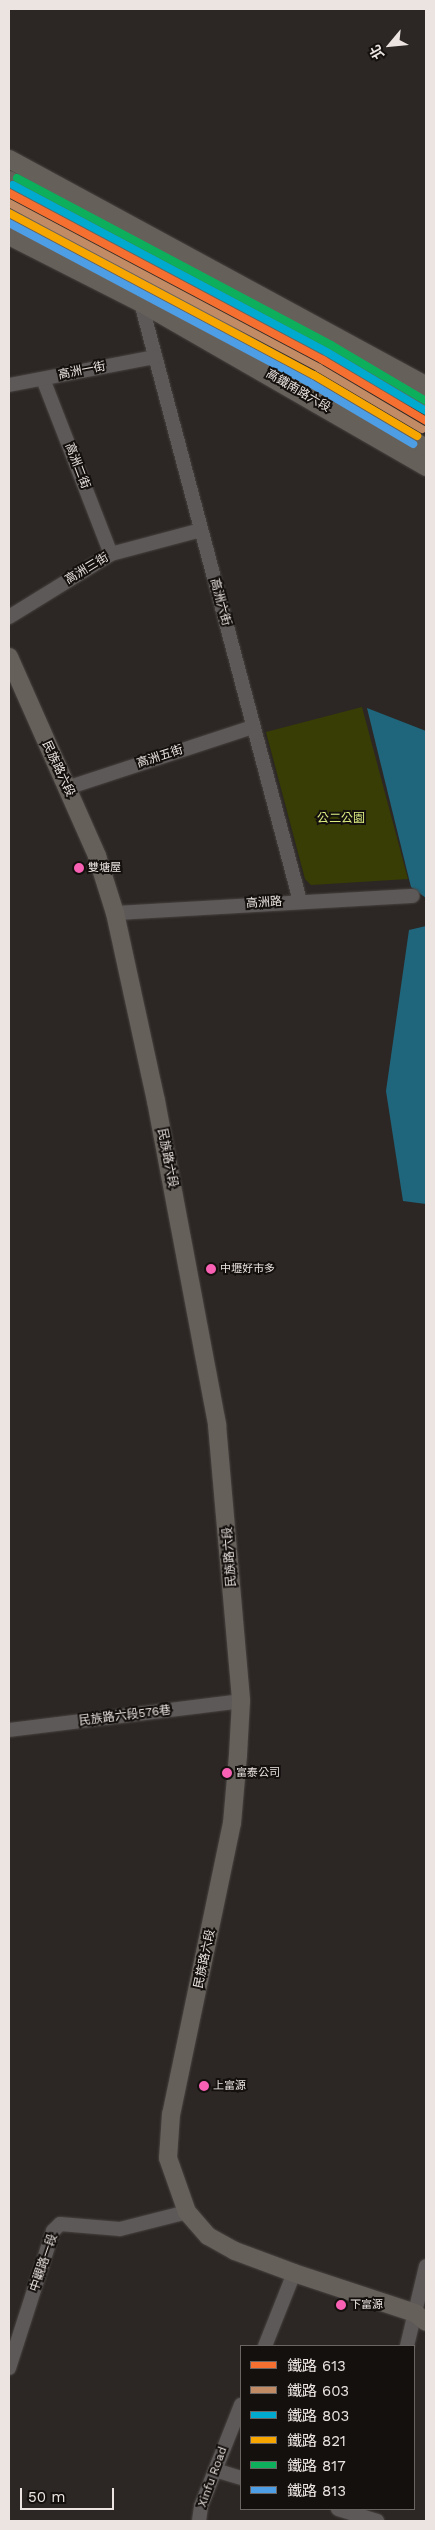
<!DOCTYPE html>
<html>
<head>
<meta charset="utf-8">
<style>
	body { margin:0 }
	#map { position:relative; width:435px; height:2530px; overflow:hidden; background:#2c2724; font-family:"Work Sans","Noto Sans TC",sans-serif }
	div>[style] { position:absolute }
	.green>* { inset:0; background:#383d05 }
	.water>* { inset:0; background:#1f667c }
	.roads { filter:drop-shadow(0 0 1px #474240) drop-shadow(0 0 1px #474240) }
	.minor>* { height:14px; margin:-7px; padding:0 7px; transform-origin:7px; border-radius:7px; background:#5d5958 }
	.major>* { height:18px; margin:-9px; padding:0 9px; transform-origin:9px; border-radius:9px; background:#66605a }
	.rail-1>* { height:8px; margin:-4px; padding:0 4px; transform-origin:4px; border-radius:4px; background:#f46f30 }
	.rail-2>* { height:8px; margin:-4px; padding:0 4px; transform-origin:4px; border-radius:4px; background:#c18c65 }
	.rail-3>* { height:8px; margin:-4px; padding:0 4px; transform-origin:4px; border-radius:4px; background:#00a9ce }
	.rail-4>* { height:8px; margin:-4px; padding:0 4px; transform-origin:4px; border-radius:4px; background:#f7a600 }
	.rail-5>* { height:8px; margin:-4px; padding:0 4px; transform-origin:4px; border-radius:4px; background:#0daf5c }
	.rail-6>* { height:8px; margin:-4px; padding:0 4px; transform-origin:4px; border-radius:4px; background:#4d9ee5 }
	.dots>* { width:14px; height:14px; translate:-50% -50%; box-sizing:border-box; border:2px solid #14100e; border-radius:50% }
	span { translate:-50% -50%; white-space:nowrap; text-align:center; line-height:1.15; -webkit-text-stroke:4px #14100e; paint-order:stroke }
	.bus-label { font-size:11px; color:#ebe4e1 }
	.left { translate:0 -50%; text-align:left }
	.street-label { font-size:12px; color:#ebe4e1 }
	.park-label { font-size:12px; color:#dced82 }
	.frame { position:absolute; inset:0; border:10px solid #ebe4e1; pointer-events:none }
	.legend { position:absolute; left:240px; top:2345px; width:175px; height:165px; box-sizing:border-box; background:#14100e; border:1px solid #6a6562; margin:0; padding:6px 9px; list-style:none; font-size:15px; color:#ebe4e1 }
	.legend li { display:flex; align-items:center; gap:10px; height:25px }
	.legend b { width:25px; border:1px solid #6a6562 }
	.north { position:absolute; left:365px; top:20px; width:50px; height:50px; -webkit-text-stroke:4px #14100e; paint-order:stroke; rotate:242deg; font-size:14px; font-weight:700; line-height:20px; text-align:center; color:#ebe4e1 }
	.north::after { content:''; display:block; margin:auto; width:18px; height:22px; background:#ebe4e1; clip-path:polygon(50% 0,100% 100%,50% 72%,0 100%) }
	.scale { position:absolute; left:20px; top:2488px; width:94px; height:22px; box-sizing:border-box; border:2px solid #ebe4e1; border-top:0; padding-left:6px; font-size:15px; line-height:18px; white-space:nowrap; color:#ebe4e1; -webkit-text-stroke:4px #14100e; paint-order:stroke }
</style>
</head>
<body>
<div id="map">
	<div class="green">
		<i style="clip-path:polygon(362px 707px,408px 879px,311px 885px,305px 879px,266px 732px)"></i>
	</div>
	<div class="water">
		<i style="clip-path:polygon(367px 708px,426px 731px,426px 898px,411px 887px)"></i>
		<i style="clip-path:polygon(426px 926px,426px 1204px,403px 1201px,386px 1091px,409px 930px)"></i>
	</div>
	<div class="roads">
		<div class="minor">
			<i style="left:141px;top:303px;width:619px;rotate:75.11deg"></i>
			<i style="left:43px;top:379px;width:188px;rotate:68.8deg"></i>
			<i style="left:9px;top:385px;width:149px;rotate:-10.9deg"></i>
			<i style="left:9px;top:617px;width:120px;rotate:-31.7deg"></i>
			<i style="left:111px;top:554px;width:93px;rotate:-14.9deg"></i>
			<i style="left:67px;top:788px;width:196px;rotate:-18.2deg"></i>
			<i style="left:115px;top:913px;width:298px;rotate:-3.3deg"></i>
			<i style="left:9px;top:1730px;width:234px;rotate:-7.1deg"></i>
			<i style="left:265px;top:2346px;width:79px;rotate:-68.3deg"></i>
			<i style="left:407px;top:2346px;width:82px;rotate:-76.6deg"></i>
			<i style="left:9px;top:2368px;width:144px;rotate:-72.2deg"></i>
			<i style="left:53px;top:2231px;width:10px;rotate:-45deg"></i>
			<i style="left:60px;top:2224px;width:60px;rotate:4.8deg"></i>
			<i style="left:120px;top:2229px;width:69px;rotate:-14.2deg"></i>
			<i style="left:215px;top:2470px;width:27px;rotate:17deg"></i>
			<i style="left:338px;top:2509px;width:41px;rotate:17.1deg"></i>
			<i style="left:199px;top:2521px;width:15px;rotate:-82deg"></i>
			<i style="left:201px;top:2506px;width:109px;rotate:-68.4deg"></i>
		</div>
		<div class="major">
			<i style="left:9px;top:159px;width:474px;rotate:28.5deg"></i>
			<i style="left:9px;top:180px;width:474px;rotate:28.3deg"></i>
			<i style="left:9px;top:218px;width:164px;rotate:26.9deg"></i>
			<i style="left:155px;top:292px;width:313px;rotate:29.9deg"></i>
			<i style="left:9px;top:236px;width:148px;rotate:26.9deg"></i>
			<i style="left:141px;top:303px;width:329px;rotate:29.9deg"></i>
			<i style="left:9px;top:657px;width:218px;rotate:66.1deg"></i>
			<i style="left:97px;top:856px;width:60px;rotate:72.5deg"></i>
			<i style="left:115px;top:913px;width:192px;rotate:77.7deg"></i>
			<i style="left:156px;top:1101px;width:330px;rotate:79.3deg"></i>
			<i style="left:217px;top:1425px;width:277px;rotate:85deg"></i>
			<i style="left:241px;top:1701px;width:54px;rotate:93.2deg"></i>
			<i style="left:238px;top:1755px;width:68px;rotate:95deg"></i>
			<i style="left:232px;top:1823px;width:297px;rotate:101.8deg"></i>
			<i style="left:171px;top:2114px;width:44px;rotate:93.9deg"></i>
			<i style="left:168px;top:2158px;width:57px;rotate:70.6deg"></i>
			<i style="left:187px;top:2212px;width:32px;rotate:49deg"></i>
			<i style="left:208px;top:2236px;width:31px;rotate:29deg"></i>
			<i style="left:235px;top:2251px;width:63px;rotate:20.4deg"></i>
			<i style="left:294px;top:2273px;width:127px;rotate:18.3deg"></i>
			<i style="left:415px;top:2313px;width:14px;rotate:39deg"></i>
		</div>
	</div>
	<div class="rail-1">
		<i style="left:9px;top:193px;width:356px;rotate:28deg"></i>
		<i style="left:323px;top:360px;width:120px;rotate:30.6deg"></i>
	</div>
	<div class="rail-2">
		<i style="left:9px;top:203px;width:351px;rotate:28deg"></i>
		<i style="left:319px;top:368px;width:120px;rotate:30.6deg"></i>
	</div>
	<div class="rail-3">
		<i style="left:13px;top:185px;width:356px;rotate:28deg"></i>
		<i style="left:327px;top:352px;width:115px;rotate:30.8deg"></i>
	</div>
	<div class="rail-4">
		<i style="left:9px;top:213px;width:345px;rotate:28deg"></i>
		<i style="left:314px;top:375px;width:120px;rotate:30.6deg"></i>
	</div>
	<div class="rail-5">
		<i style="left:17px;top:178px;width:356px;rotate:28deg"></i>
		<i style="left:331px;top:345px;width:110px;rotate:30.5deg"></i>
	</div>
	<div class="rail-6">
		<i style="left:9px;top:223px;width:341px;rotate:28deg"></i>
		<i style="left:310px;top:383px;width:120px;rotate:30.6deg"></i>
	</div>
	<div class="dots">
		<i style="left:79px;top:868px;background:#f860b3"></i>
		<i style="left:211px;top:1269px;background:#f860b3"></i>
		<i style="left:227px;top:1773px;background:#f860b3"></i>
		<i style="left:204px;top:2086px;background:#f860b3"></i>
		<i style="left:341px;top:2305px;background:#f860b3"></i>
	</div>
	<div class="bus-label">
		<span class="left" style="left:88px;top:868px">雙塘屋</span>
		<span class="left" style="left:220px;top:1269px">中壢好市多</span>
		<span class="left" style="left:236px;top:1773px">富泰公司</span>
		<span class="left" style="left:213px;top:2086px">上富源</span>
		<span class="left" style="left:350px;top:2305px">下富源</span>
	</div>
	<div class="street-label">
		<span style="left:82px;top:371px;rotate:-11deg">高洲一街</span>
		<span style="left:298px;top:391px;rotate:30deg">高鐵南路六段</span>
		<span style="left:77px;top:466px;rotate:69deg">高洲二街</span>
		<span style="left:87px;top:569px;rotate:-31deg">高洲三街</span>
		<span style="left:220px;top:602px;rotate:75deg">高洲六街</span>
		<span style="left:160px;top:757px;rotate:-18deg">高洲五街</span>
		<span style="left:58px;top:769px;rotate:65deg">民族路六段</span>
		<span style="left:264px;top:903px;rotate:-4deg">高洲路</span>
		<span style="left:167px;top:1158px;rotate:79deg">民族路六段</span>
		<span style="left:230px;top:1557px;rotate:-94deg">民族路六段</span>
		<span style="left:125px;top:1716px;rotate:-7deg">民族路六段576巷</span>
		<span style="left:205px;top:1959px;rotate:-78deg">民族路六段</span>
		<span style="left:44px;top:2263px;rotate:-71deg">中觀路一段</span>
		<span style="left:213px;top:2477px;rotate:-70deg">Xinfu Road</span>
	</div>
	<div class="park-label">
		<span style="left:341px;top:819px">公二公園</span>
	</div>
	<div class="frame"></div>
	<ul class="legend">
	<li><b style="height:6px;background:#f46f30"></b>鐵路 613</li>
	<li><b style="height:6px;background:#c18c65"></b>鐵路 603</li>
	<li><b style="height:6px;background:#00a9ce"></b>鐵路 803</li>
	<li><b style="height:6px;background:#f7a600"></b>鐵路 821</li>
	<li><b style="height:6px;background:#0daf5c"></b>鐵路 817</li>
	<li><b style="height:6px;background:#4d9ee5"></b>鐵路 813</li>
	</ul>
	<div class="north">北</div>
	<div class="scale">50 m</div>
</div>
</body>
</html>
